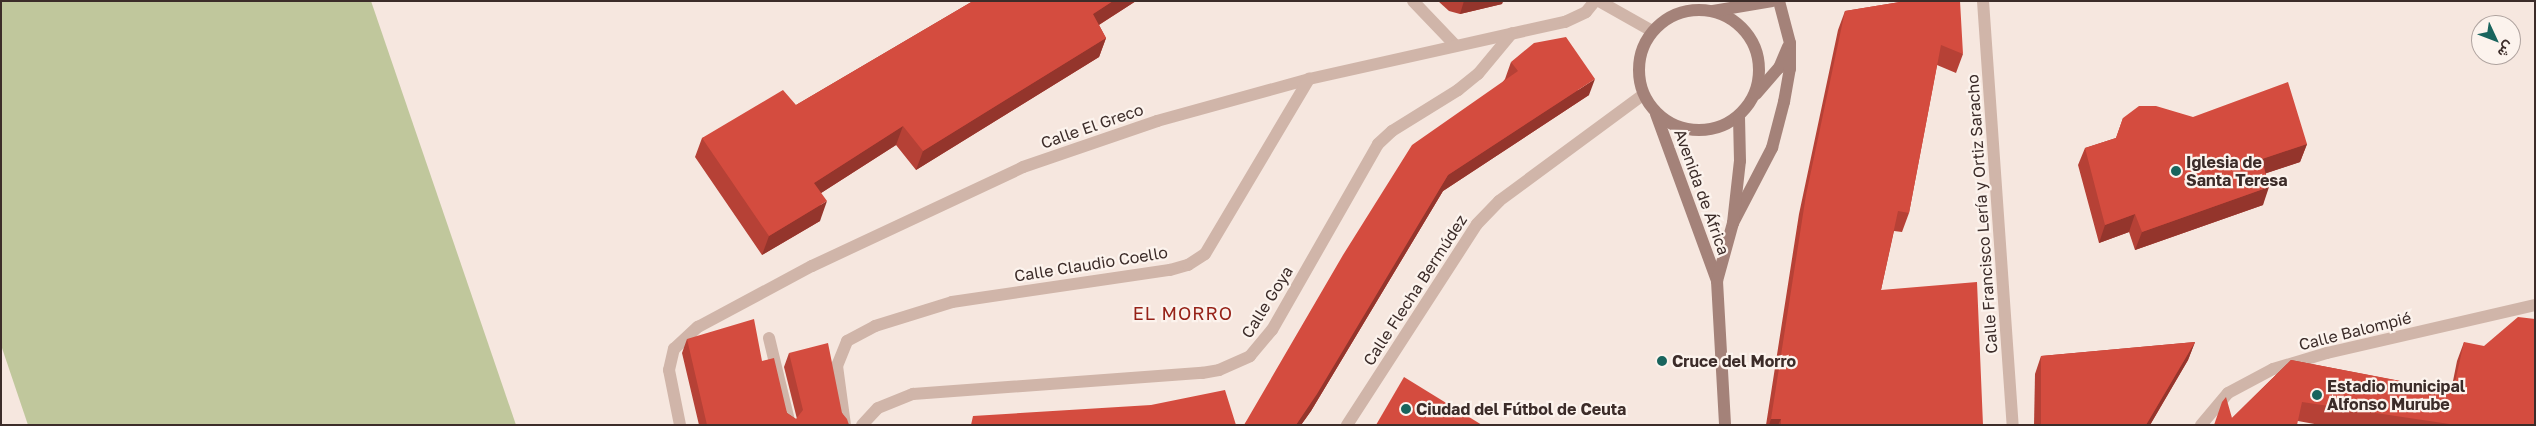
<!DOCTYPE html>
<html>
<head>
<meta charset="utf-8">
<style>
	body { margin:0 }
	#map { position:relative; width:2536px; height:426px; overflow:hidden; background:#f6e7df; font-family:"Golos Text",Vazirmatn,sans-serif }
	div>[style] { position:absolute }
	.green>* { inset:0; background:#c0c79c }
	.minor>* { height:12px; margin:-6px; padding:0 6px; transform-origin:6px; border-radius:6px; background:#d0b5a9 }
	.secondary>* { height:12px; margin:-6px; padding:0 6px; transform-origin:6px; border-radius:6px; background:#a48279 }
	.secondary>.ring { margin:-6px; padding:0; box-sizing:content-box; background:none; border:12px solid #a48279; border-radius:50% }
	.wall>* { inset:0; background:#b64136 }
	.shaded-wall>* { inset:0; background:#94352c }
	.building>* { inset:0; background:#d44c3f }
	.dots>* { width:14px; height:14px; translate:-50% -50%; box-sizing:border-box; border:2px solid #fcf3ed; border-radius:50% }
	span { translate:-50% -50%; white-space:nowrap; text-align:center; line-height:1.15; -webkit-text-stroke:4.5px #fcf3ed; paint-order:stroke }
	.street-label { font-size:16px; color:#3c2c29 }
	.poi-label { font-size:16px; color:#3c2c29; font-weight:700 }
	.left { translate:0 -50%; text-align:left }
	.neighbourhood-label { font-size:18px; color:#962218; letter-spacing:1px }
	.frame { position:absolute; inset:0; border:2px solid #3c2c29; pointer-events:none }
	.north { position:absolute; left:2471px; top:15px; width:50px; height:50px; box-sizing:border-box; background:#fcf3ed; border:1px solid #afa39f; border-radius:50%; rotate:133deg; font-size:14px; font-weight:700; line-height:20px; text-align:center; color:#3c2c29 }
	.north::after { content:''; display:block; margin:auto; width:18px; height:22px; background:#19645d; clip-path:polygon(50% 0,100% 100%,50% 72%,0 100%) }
</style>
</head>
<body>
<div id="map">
	<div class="green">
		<i style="clip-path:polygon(1px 1px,371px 1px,516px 425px,28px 425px,1px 345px)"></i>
	</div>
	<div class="minor">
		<i style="left:1413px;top:1px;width:61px;rotate:46.3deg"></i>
		<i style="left:1599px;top:1px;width:61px;rotate:29.5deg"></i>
		<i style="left:1983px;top:1px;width:425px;rotate:86deg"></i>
		<i style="left:769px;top:338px;width:89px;rotate:76.4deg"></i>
		<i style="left:680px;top:425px;width:56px;rotate:-101.3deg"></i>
		<i style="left:669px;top:370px;width:22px;rotate:-77deg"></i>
		<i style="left:674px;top:349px;width:33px;rotate:-43deg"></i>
		<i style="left:698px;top:327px;width:129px;rotate:-28.2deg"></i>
		<i style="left:812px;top:266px;width:233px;rotate:-25.1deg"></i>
		<i style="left:1023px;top:167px;width:142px;rotate:-18.9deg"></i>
		<i style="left:1157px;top:121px;width:158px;rotate:-15.4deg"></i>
		<i style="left:1309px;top:79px;width:262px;rotate:-12.6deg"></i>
		<i style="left:1565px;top:22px;width:23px;rotate:-25deg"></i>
		<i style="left:1586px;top:12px;width:14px;rotate:-51deg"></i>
		<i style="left:845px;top:425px;width:60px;rotate:-97.7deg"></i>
		<i style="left:837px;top:366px;width:27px;rotate:-68deg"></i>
		<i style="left:847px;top:341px;width:32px;rotate:-28deg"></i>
		<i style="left:875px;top:326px;width:81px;rotate:-17.3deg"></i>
		<i style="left:952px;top:302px;width:220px;rotate:-8.4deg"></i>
		<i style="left:1170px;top:270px;width:19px;rotate:-16deg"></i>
		<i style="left:1188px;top:265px;width:20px;rotate:-33deg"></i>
		<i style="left:1205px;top:254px;width:204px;rotate:-59.3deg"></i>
		<i style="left:862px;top:425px;width:23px;rotate:-47deg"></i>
		<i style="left:878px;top:408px;width:38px;rotate:-22deg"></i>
		<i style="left:913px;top:394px;width:290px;rotate:-4.2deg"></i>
		<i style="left:1202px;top:373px;width:17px;rotate:-10deg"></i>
		<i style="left:1219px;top:370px;width:34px;rotate:-24deg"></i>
		<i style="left:1250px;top:356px;width:34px;rotate:-50deg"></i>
		<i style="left:1272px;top:330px;width:214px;rotate:-60.3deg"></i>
		<i style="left:1378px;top:144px;width:19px;rotate:-43deg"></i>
		<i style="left:1392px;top:131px;width:78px;rotate:-31.8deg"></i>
		<i style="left:1458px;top:90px;width:26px;rotate:-39deg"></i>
		<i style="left:1478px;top:74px;width:53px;rotate:-50.3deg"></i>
		<i style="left:1347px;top:425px;width:239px;rotate:-57.1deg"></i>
		<i style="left:1477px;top:224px;width:32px;rotate:-46deg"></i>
		<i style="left:1499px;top:201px;width:179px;rotate:-36.4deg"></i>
		<i style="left:2201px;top:425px;width:42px;rotate:-49.8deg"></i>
		<i style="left:2228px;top:393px;width:51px;rotate:-28.1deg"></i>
		<i style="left:2273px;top:369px;width:56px;rotate:-16.5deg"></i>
		<i style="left:2327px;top:353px;width:213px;rotate:-13deg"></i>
	</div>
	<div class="secondary">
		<i class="ring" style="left:1639px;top:10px;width:108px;height:108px"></i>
		<i style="left:1713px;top:11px;width:60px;rotate:-9.6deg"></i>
		<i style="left:1756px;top:94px;width:35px;rotate:-49deg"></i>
		<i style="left:1779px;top:68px;width:23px;rotate:-67deg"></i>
		<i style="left:1656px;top:114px;width:178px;rotate:69.9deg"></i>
		<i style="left:1717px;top:281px;width:144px;rotate:86.8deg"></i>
		<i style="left:1733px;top:223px;width:85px;rotate:-62.5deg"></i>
		<i style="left:1772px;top:148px;width:48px;rotate:-75.4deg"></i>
		<i style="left:1784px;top:102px;width:34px;rotate:-80deg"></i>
		<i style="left:1790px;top:69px;width:26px;rotate:-90deg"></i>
		<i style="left:1790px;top:43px;width:43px;rotate:-104.7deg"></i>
		<i style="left:1717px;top:281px;width:60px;rotate:-74.6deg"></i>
		<i style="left:1733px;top:223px;width:62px;rotate:-83.6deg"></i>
		<i style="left:1740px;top:161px;width:44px;rotate:-91.3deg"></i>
	</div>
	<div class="wall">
		<i style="clip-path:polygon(973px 1px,1136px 1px,1099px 25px,1106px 38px,1099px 57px,916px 170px,896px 145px,821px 193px,820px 221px,762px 255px,695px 157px,702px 138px,796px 105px)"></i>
		<i style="clip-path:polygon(1438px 1px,1503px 1px,1502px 4px,1460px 14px,1449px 11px)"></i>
		<i style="clip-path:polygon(1906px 1px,1963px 54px,1956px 73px,1937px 65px,1909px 213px,1902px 232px,1894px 231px,1881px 290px,1983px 425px,1766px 425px,1799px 214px,1838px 30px,1845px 11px)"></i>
		<i style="clip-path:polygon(1511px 62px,1589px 95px,1443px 191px,1311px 411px,1301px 425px,1244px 425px,1505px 79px)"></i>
		<i style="clip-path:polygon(2193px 117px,2307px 144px,2300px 162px,2266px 173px,2263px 205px,2135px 250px,2129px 232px,2099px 243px,2078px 165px,2085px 148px,2116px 138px,2123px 118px)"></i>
		<i style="clip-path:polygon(687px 339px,762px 361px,787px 413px,796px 419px,797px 419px,784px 367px,789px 353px,842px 413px,849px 425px,699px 425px,682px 353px)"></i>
		<i style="clip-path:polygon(2195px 342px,2188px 360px,2150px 425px,2034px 425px,2035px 374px,2041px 356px)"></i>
		<i style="clip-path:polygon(2464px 342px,2535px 425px,2320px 425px,2298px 421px,2232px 418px,2291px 360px,2451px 391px,2457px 361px)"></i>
	</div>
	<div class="shaded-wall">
		<i style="clip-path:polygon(1113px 1px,1136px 1px,1086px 33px,1093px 14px)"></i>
		<i style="clip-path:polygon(1464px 1px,1503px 1px,1502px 4px,1460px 14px)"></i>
		<i style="clip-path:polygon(1106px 38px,1099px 57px,916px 170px,923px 151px)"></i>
		<i style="clip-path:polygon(1595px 79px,1589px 95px,1443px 191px,1311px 411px,1301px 425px,1296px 425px,1448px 175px)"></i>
		<i style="clip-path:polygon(903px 126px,896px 145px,807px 202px,814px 183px)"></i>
		<i style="clip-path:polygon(2307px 144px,2300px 162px,2255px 177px,2262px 159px)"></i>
		<i style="clip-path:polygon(2269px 187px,2263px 205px,2135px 250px,2142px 232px)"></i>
		<i style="clip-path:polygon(827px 201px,820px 221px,762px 255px,769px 236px)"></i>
		<i style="clip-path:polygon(2135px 214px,2129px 232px,2099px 243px,2105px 225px)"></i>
		<i style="clip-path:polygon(2195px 342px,2188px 360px,2150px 425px,2146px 425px)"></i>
		<i style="clip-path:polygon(1771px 419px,1781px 419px,1778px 425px,1769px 425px)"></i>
	</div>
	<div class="building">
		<i style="clip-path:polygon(973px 1px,1113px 1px,1093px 14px,1106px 38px,923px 151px,903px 126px,814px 183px,827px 201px,769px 236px,702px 138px,783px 90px,796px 105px)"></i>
		<i style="clip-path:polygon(1906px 1px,1960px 1px,1963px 54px,1941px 45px,1909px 213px,1898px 211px,1881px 290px,1977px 282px,1983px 425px,1781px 425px,1781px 419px,1771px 419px,1806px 195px,1845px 11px)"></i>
		<i style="clip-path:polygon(1566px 37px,1595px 79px,1448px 175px,1317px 394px,1296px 425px,1244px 425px,1343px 255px,1412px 145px,1518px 71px,1511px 62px,1534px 43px)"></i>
		<i style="clip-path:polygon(2288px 82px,2307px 144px,2262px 159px,2269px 187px,2142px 232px,2135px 214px,2105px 225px,2085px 148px,2116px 138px,2123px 118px,2139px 106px,2156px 106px,2193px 117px)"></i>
		<i style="clip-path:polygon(2518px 317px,2535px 319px,2535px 425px,2456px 425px,2302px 402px,2297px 425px,2214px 425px,2222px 402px,2226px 397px,2232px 418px,2291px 360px,2453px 391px,2464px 342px,2484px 346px)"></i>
		<i style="clip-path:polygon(754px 319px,762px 361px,774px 358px,787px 413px,796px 419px,803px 410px,789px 353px,828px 343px,842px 413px,847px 419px,849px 425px,707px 425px,687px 339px)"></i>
		<i style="clip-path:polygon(2195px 342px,2146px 425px,2041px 425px,2041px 356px)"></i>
		<i style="clip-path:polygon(1404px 377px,1482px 425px,1376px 425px)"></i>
		<i style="clip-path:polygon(1225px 390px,1236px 425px,971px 425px,973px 416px,1151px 405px)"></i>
	</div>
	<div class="dots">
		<i style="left:2176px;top:171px;background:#19645d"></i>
		<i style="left:1662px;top:361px;background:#19645d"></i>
		<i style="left:2317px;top:395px;background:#19645d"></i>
		<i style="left:1406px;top:409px;background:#19645d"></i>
	</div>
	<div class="street-label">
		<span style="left:1092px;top:126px;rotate:-19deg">Calle El Greco</span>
		<span style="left:1702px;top:192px;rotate:70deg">Avenida de África</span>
		<span style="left:1982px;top:214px;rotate:-94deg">Calle Francisco Lería y Ortiz Saracho</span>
		<span style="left:1091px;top:264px;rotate:-9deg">Calle Claudio Coello</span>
		<span style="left:1415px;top:290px;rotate:-57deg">Calle Flecha Bermúdez</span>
		<span style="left:1267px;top:302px;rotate:-58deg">Calle Goya</span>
		<span style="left:2355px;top:331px;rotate:-14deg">Calle Balompié</span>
	</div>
	<div class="poi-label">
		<span class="left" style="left:2186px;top:171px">Iglesia de<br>Santa Teresa</span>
		<span class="left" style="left:1672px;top:361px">Cruce del Morro</span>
		<span class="left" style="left:2327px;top:395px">Estadio municipal<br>Alfonso Murube</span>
		<span class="left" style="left:1416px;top:409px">Ciudad del Fútbol de Ceuta</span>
	</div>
	<div class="neighbourhood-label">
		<span style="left:1183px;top:313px">EL MORRO</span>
	</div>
	<div class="frame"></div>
	<div class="north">ش</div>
</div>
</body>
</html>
